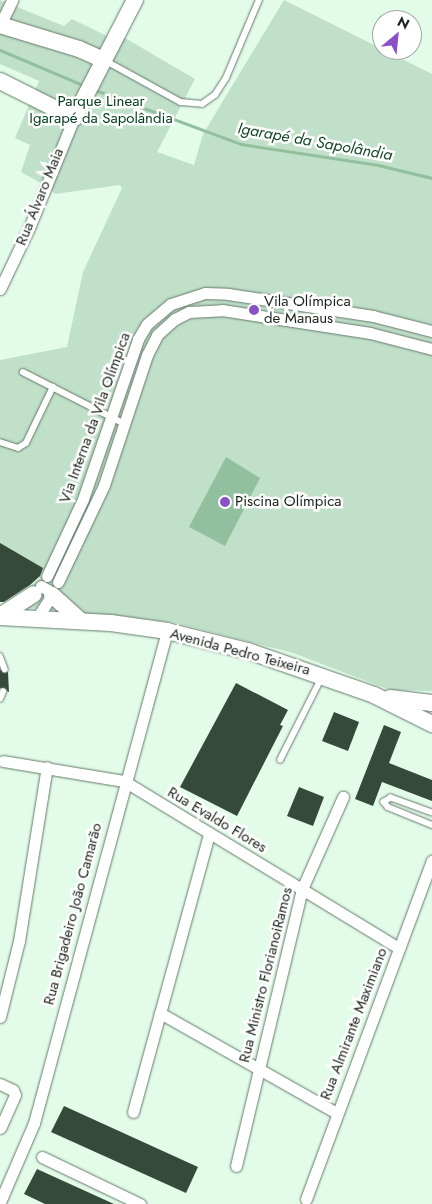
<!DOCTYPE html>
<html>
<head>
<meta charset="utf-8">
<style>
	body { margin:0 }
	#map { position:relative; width:432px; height:1204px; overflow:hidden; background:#e3fce9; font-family:Jost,sans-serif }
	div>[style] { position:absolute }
	.green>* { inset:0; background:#c1e0c9 }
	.water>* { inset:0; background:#92c09f }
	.stream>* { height:3px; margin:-1.5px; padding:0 1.5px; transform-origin:1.5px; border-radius:1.5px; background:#92c09f }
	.building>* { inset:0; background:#364a3c }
	.roads { filter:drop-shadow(0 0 1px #647a6a) drop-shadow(0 0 1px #647a6a) }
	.lane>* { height:5.5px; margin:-2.75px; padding:0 2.75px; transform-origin:2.75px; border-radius:2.75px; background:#fff }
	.street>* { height:11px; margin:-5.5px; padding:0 5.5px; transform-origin:5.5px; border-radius:5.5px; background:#fff }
	.secondary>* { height:16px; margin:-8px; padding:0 8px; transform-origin:8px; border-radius:8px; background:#fff }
	.dots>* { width:14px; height:14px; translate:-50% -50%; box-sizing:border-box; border:2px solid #fff; border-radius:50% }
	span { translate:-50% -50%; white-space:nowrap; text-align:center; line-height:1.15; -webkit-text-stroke:5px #fff; paint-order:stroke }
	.park-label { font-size:15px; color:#023c1d }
	.street-label { font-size:15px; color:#19221b }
	.poi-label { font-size:15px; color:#19221b }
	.left { translate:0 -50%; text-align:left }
	.water-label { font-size:16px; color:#144929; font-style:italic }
	.north { position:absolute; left:372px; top:10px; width:50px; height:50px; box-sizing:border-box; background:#fff; border:1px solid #a3a7a4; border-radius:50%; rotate:28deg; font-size:14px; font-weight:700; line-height:20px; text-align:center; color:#19221b }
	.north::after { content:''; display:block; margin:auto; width:18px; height:22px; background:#8950c7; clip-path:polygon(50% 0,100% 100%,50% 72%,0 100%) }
</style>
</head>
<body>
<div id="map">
	<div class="green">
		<i style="clip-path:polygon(0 0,64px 26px,72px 19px,117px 41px,120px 35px,195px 79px,157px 152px,194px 165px,203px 134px,284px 0,432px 74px,432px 691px,390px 690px,293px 653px,172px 622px,7px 606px,40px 578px,0 554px,0 360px,67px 347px,83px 272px,122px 188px,120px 185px,55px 194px,48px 187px,21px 172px,30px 145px,15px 138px,39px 81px,0 64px)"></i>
	</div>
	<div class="water">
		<i style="clip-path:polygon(226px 457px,260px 478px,225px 546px,189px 527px)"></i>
	</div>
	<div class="stream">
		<i style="left:0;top:50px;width:92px;rotate:23deg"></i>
		<i style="left:95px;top:90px;width:156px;rotate:20.3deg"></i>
		<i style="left:241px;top:144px;width:139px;rotate:8.7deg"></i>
		<i style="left:378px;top:165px;width:56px;rotate:13.5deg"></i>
	</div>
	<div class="building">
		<i style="clip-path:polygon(0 543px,43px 568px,40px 576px,30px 585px,4px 602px,0 602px)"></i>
		<i style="clip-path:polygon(0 669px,4px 673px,8px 672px,9px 692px,0 688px)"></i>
		<i style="clip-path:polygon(236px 683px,288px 710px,280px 725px,283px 726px,237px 816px,180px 787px)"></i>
		<i style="clip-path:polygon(334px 712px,359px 722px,348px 751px,322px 741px)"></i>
		<i style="clip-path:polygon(384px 725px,401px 732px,389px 763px,432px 780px,432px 801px,382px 782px,373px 806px,355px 799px)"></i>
		<i style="clip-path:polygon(299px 787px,324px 797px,313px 826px,287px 816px)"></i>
		<i style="clip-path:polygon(64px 1106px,198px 1167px,186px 1193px,51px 1132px)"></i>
		<i style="clip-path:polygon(37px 1169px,114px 1204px,45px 1204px,24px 1194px)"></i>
	</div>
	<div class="roads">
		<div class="lane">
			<i style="left:106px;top:61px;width:85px;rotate:28.7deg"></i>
			<i style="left:181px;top:102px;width:21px;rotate:5deg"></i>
			<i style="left:202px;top:104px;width:16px;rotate:-35deg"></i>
			<i style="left:215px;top:95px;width:20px;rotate:-57deg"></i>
			<i style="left:226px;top:78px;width:85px;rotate:-67.1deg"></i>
			<i style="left:23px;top:372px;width:114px;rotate:27deg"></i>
			<i style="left:0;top:442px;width:19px;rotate:18deg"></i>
			<i style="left:18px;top:448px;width:9px;rotate:-32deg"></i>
			<i style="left:26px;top:443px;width:62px;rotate:-64.3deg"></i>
			<i style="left:0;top:656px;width:14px;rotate:69deg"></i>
			<i style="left:0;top:699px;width:8px;rotate:-67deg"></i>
			<i style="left:280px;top:760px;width:91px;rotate:-63.2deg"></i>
			<i style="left:432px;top:813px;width:44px;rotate:-159.9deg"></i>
			<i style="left:391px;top:798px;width:8px;rotate:150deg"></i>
			<i style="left:384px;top:802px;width:6px;rotate:51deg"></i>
			<i style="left:388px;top:807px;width:48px;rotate:22.2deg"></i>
		</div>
		<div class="street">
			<i style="left:0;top:25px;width:28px;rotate:-64deg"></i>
			<i style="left:0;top:289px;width:68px;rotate:-64.6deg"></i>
			<i style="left:29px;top:228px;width:119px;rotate:-67.8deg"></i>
			<i style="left:47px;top:576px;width:85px;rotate:-64.9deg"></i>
			<i style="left:83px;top:499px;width:169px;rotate:-71deg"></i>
			<i style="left:138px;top:339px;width:17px;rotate:-59deg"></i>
			<i style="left:147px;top:324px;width:31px;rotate:-40deg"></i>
			<i style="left:171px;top:304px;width:36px;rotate:-18deg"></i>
			<i style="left:205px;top:293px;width:23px;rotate:2deg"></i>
			<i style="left:228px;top:294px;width:147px;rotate:8.6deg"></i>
			<i style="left:373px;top:316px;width:61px;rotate:14.3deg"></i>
			<i style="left:58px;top:582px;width:107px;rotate:-64.6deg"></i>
			<i style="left:104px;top:485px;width:137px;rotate:-71.7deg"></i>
			<i style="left:147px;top:355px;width:22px;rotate:-63deg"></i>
			<i style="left:157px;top:335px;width:24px;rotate:-42deg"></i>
			<i style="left:175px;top:319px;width:16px;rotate:-27deg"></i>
			<i style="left:189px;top:312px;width:33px;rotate:-3deg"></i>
			<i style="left:222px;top:310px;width:150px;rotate:8.8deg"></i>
			<i style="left:370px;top:333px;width:64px;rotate:14.5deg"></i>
			<i style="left:41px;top:586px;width:14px;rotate:30deg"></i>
			<i style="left:37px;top:618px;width:27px;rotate:-57deg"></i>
			<i style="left:3px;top:761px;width:123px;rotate:9.4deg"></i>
			<i style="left:124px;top:781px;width:322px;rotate:31.3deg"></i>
			<i style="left:160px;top:1013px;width:203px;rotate:29.5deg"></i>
			<i style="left:0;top:1017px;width:78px;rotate:-76deg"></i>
			<i style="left:19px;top:941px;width:176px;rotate:-80.9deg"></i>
			<i style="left:0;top:1084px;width:14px;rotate:25deg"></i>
			<i style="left:13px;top:1090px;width:5px;rotate:68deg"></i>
			<i style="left:15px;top:1095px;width:36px;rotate:114deg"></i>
			<i style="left:133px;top:1112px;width:288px;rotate:-74.7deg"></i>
			<i style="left:42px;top:1157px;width:109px;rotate:25.6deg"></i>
			<i style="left:236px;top:1166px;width:285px;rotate:-76.6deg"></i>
			<i style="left:302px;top:889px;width:101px;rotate:-66deg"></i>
			<i style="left:306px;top:1199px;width:361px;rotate:-69.6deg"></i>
			<i style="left:0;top:1202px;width:86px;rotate:-66.7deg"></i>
			<i style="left:34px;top:1123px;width:510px;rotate:-74.87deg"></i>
		</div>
		<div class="secondary">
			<i style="left:0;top:25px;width:83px;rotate:16.9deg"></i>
			<i style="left:79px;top:49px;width:27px;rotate:24deg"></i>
			<i style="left:0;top:81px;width:83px;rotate:26.6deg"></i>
			<i style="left:74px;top:118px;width:133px;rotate:-62.7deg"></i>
			<i style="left:52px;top:595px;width:38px;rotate:42deg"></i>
			<i style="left:0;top:616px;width:40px;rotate:-32.9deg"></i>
			<i style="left:0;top:617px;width:111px;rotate:3.1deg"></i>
			<i style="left:111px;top:623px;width:57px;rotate:8.1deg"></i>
			<i style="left:167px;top:631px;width:83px;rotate:13.9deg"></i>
			<i style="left:248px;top:651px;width:133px;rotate:19.2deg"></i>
			<i style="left:374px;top:695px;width:65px;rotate:26.6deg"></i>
			<i style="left:390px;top:698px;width:42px;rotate:6.8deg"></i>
		</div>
	</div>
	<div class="dots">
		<i style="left:254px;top:310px;background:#8950c7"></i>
		<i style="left:225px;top:502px;background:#8950c7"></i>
	</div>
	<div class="park-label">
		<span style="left:101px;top:110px">Parque Linear<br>Igarapé da Sapolândia</span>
	</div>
	<div class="street-label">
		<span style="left:40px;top:197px;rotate:-68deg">Rua Álvaro Maia</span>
		<span style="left:95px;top:418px;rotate:-70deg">Via Interna da Vila Olímpica</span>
		<span style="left:240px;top:652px;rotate:15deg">Avenida Pedro Teixeira</span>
		<span style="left:217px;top:820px;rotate:31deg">Rua Evaldo Flores</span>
		<span style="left:73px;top:914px;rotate:-75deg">Rua Brigadeiro João Camarão</span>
		<span style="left:266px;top:975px;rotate:-76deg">Rua Ministro FlorianoiRamos</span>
		<span style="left:354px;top:1024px;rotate:-69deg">Rua Almirante Maximiano</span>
	</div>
	<div class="poi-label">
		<span class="left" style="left:264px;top:310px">Vila Olímpica<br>de Manaus</span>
		<span class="left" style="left:235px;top:502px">Piscina Olímpica</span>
	</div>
	<div class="water-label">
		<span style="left:315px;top:142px;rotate:10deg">Igarapé da Sapolândia</span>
	</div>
	<div class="north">N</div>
</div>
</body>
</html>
